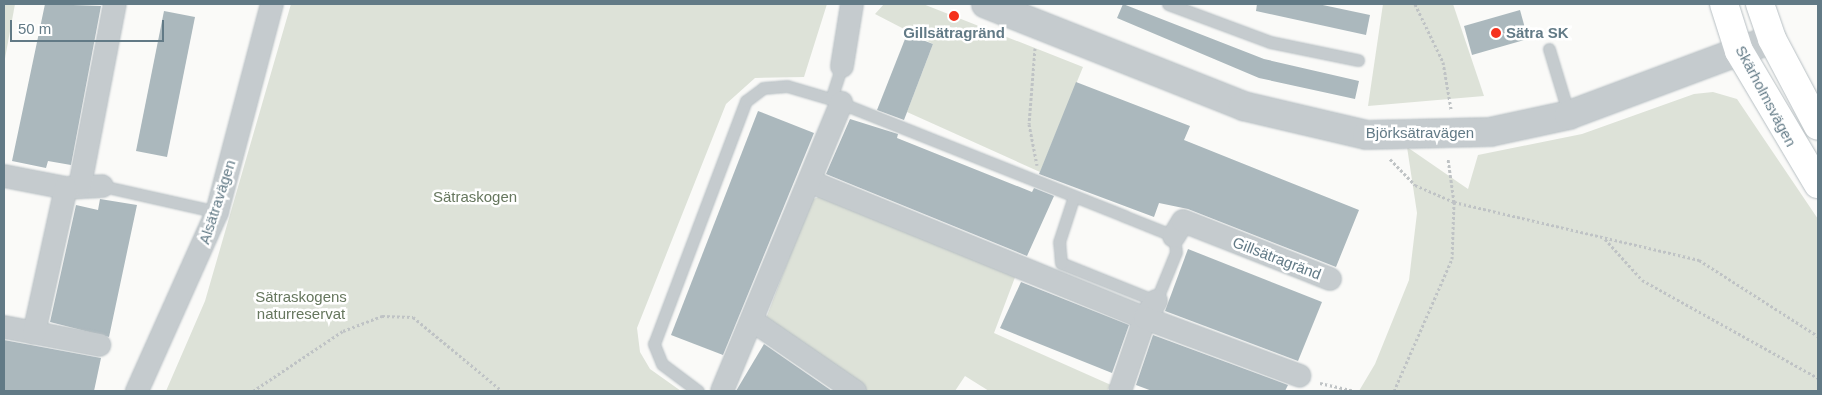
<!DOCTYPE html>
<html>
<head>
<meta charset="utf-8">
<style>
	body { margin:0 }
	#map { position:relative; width:1822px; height:395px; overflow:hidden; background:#fafaf8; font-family:Helvetica,sans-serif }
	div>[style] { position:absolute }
	.green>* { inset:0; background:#dde2d8 }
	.building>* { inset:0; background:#abb8bd }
	.path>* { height:3px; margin-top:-1.5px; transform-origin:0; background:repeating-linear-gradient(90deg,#bfc3c5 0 2.5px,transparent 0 5px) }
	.roads { filter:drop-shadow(0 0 1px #b7bfc3) drop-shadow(0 0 1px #b7bfc3) }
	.service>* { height:11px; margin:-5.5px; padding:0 5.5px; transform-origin:5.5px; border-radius:5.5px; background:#c5cbce }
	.minor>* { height:22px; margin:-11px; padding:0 11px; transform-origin:11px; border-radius:11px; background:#c5cbce }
	.tertiary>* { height:28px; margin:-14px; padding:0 14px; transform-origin:14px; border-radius:14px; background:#c5cbce }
	.secondary>* { height:28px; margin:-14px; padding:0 14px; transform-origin:14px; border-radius:14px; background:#fff }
	.dots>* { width:14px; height:14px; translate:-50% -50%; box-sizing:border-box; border:2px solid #fff; border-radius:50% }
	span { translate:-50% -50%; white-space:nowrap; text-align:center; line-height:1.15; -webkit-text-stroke:5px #fff; paint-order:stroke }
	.poi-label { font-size:15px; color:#627a86; font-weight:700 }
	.left { translate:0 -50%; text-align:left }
	.street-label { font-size:15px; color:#627a86 }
	.park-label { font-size:15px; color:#66775e }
	.frame { position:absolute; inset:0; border:5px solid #627a86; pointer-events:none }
	.scale { position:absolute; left:10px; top:20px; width:154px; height:22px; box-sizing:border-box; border:2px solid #627a86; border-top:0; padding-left:6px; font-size:15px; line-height:18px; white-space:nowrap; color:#627a86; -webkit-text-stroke:4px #fff; paint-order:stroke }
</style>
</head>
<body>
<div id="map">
	<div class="green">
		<i style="clip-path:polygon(4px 4px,15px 4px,4px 64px)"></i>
		<i style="clip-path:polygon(291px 4px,827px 4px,804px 77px,755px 78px,726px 104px,637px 328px,640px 352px,650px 369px,681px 391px,166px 391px,205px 301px)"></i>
		<i style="clip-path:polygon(884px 4px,923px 4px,1083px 67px,1040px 172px,907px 112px,933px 44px,875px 14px)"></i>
		<i style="clip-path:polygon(1383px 4px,1453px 4px,1484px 96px,1368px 106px)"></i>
		<i style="clip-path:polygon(1713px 92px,1737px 99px,1818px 219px,1818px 391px,1359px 391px,1375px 364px,1409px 280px,1417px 213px,1407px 147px,1468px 189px,1478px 155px,1582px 134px,1694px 94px)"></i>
		<i style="clip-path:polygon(821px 196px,1017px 272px,994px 333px,1111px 385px,1107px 391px,989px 391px,965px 376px,955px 391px,867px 391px,765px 321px,811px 200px)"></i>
	</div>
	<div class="building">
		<i style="clip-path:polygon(45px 4px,101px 6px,71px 165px,48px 161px,46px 168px,12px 161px)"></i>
		<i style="clip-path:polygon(1123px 4px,1264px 59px,1359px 81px,1355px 99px,1259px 78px,1117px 18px)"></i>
		<i style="clip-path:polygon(1257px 4px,1318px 4px,1370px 15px,1366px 35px,1256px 11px)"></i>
		<i style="clip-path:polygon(1520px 10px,1528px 39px,1472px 55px,1464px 26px)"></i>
		<i style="clip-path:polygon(164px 11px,195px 17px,167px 157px,136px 151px)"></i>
		<i style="clip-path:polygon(907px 34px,933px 44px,904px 120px,877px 110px)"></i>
		<i style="clip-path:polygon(1076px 82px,1190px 126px,1184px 140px,1359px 210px,1336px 267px,1188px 209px,1159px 203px,1154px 217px,1039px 174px)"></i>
		<i style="clip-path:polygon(758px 111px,814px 133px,723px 355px,671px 335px)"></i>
		<i style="clip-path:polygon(850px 119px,898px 134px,897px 138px,1032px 192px,1034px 188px,1054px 196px,1027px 256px,826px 174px)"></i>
		<i style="clip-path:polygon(100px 199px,137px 205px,109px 337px,50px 322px,76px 205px,98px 210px)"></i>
		<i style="clip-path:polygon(1188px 249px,1322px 302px,1298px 361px,1165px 311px)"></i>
		<i style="clip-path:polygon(1021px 282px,1129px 325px,1112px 373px,1000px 328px)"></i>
		<i style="clip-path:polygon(1153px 335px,1288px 385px,1285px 391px,1152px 391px,1136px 385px)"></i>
		<i style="clip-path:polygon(4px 340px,101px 358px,94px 391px,4px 391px)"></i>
		<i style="clip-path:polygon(764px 344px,832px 391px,736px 391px)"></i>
	</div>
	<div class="path">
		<i style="left:1415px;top:4px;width:64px;rotate:64.2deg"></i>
		<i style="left:1443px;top:62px;width:48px;rotate:80.3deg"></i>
		<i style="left:1035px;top:48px;width:76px;rotate:94.5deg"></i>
		<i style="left:1029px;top:124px;width:42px;rotate:79deg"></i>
		<i style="left:1390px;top:159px;width:36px;rotate:46deg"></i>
		<i style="left:1415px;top:185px;width:43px;rotate:23.6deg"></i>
		<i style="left:1454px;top:202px;width:252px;rotate:13.3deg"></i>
		<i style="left:1699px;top:260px;width:141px;rotate:32.6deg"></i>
		<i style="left:1605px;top:239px;width:55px;rotate:47.9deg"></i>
		<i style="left:1642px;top:280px;width:201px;rotate:29.1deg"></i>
		<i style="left:1320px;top:383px;width:37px;rotate:13deg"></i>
		<i style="left:253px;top:391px;width:108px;rotate:-33.7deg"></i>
		<i style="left:343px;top:331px;width:42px;rotate:-21deg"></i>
		<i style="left:382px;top:316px;width:31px;rotate:2deg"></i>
		<i style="left:413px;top:317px;width:116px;rotate:39.7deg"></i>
		<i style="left:1394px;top:391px;width:144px;rotate:-66.3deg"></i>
		<i style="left:1452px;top:259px;width:57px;rotate:-88deg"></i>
		<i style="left:1454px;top:202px;width:43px;rotate:-97.9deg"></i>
	</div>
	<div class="roads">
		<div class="service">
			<i style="left:1168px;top:4px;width:109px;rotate:20.4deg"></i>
			<i style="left:1270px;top:42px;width:90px;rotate:11.6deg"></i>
			<i style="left:1549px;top:49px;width:69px;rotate:73.1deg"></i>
			<i style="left:838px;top:102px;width:308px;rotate:21.7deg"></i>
			<i style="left:1124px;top:216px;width:54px;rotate:21.8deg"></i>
			<i style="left:1174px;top:236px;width:16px;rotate:83deg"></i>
			<i style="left:1176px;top:252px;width:53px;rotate:112.2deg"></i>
			<i style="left:1156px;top:301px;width:102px;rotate:-158.2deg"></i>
			<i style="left:1061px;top:263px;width:21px;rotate:-95deg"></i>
			<i style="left:1059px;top:242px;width:48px;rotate:-71.9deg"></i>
			<i style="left:102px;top:186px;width:118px;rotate:12.7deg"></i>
			<i style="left:698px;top:391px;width:45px;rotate:-143.1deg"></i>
			<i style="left:662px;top:364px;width:22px;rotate:-112deg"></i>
			<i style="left:654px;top:344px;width:260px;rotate:-69.3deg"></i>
			<i style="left:746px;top:101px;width:21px;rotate:-37deg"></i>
			<i style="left:763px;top:88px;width:24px;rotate:-5deg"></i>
			<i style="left:787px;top:86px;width:46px;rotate:16.5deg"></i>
			<i style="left:831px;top:99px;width:35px;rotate:-72deg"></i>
		</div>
		<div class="minor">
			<i style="left:842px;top:66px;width:63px;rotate:-80.8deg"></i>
			<i style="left:4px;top:176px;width:63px;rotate:11deg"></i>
			<i style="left:66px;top:188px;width:36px;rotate:-3deg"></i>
			<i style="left:811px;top:182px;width:361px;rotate:22.2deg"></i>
			<i style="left:1145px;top:318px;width:77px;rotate:108.9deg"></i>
			<i style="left:80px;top:185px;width:184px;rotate:-79.1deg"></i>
			<i style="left:1174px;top:236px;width:17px;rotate:-59deg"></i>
			<i style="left:1183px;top:221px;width:158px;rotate:21.5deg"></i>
			<i style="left:1156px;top:301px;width:20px;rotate:123deg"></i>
			<i style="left:1145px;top:318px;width:165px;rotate:20.5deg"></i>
			<i style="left:753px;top:321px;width:124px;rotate:34.5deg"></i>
			<i style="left:4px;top:327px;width:97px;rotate:10.7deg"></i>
			<i style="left:34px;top:333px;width:148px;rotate:-77.6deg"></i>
			<i style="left:137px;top:391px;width:196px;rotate:-65.9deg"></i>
			<i style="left:217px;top:212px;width:215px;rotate:-75.2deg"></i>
			<i style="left:722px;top:391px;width:312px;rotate:-67.5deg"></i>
		</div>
		<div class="tertiary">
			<i style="left:986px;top:4px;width:277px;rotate:21.6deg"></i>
			<i style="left:1243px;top:106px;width:127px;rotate:13.2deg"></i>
			<i style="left:1367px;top:135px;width:123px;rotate:-1.4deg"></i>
			<i style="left:1490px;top:132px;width:81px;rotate:-12.1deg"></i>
			<i style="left:1569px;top:115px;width:217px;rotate:-20.5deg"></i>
		</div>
		<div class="secondary">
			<i style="left:1724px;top:4px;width:49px;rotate:72.3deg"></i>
			<i style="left:1739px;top:51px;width:155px;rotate:59.3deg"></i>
			<i style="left:1760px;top:4px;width:37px;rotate:71deg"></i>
			<i style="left:1772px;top:39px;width:98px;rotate:62.1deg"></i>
		</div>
	</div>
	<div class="dots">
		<i style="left:954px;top:16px;background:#f5311d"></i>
		<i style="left:1496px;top:33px;background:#f5311d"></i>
	</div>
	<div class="poi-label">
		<span style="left:954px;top:33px">Gillsätragränd</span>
		<span class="left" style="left:1506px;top:33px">Sätra SK</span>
	</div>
	<div class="street-label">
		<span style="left:1766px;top:96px;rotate:62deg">Skärholmsvägen</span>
		<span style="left:1420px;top:133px">Björksätravägen</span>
		<span style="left:217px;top:202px;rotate:-72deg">Alsätravägen</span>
		<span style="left:1277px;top:258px;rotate:21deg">Gillsätragränd</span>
	</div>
	<div class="park-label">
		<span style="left:475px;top:197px">Sätraskogen</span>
		<span style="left:301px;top:305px">Sätraskogens<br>naturreservat</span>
	</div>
	<div class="frame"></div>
	<div class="scale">50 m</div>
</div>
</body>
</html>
